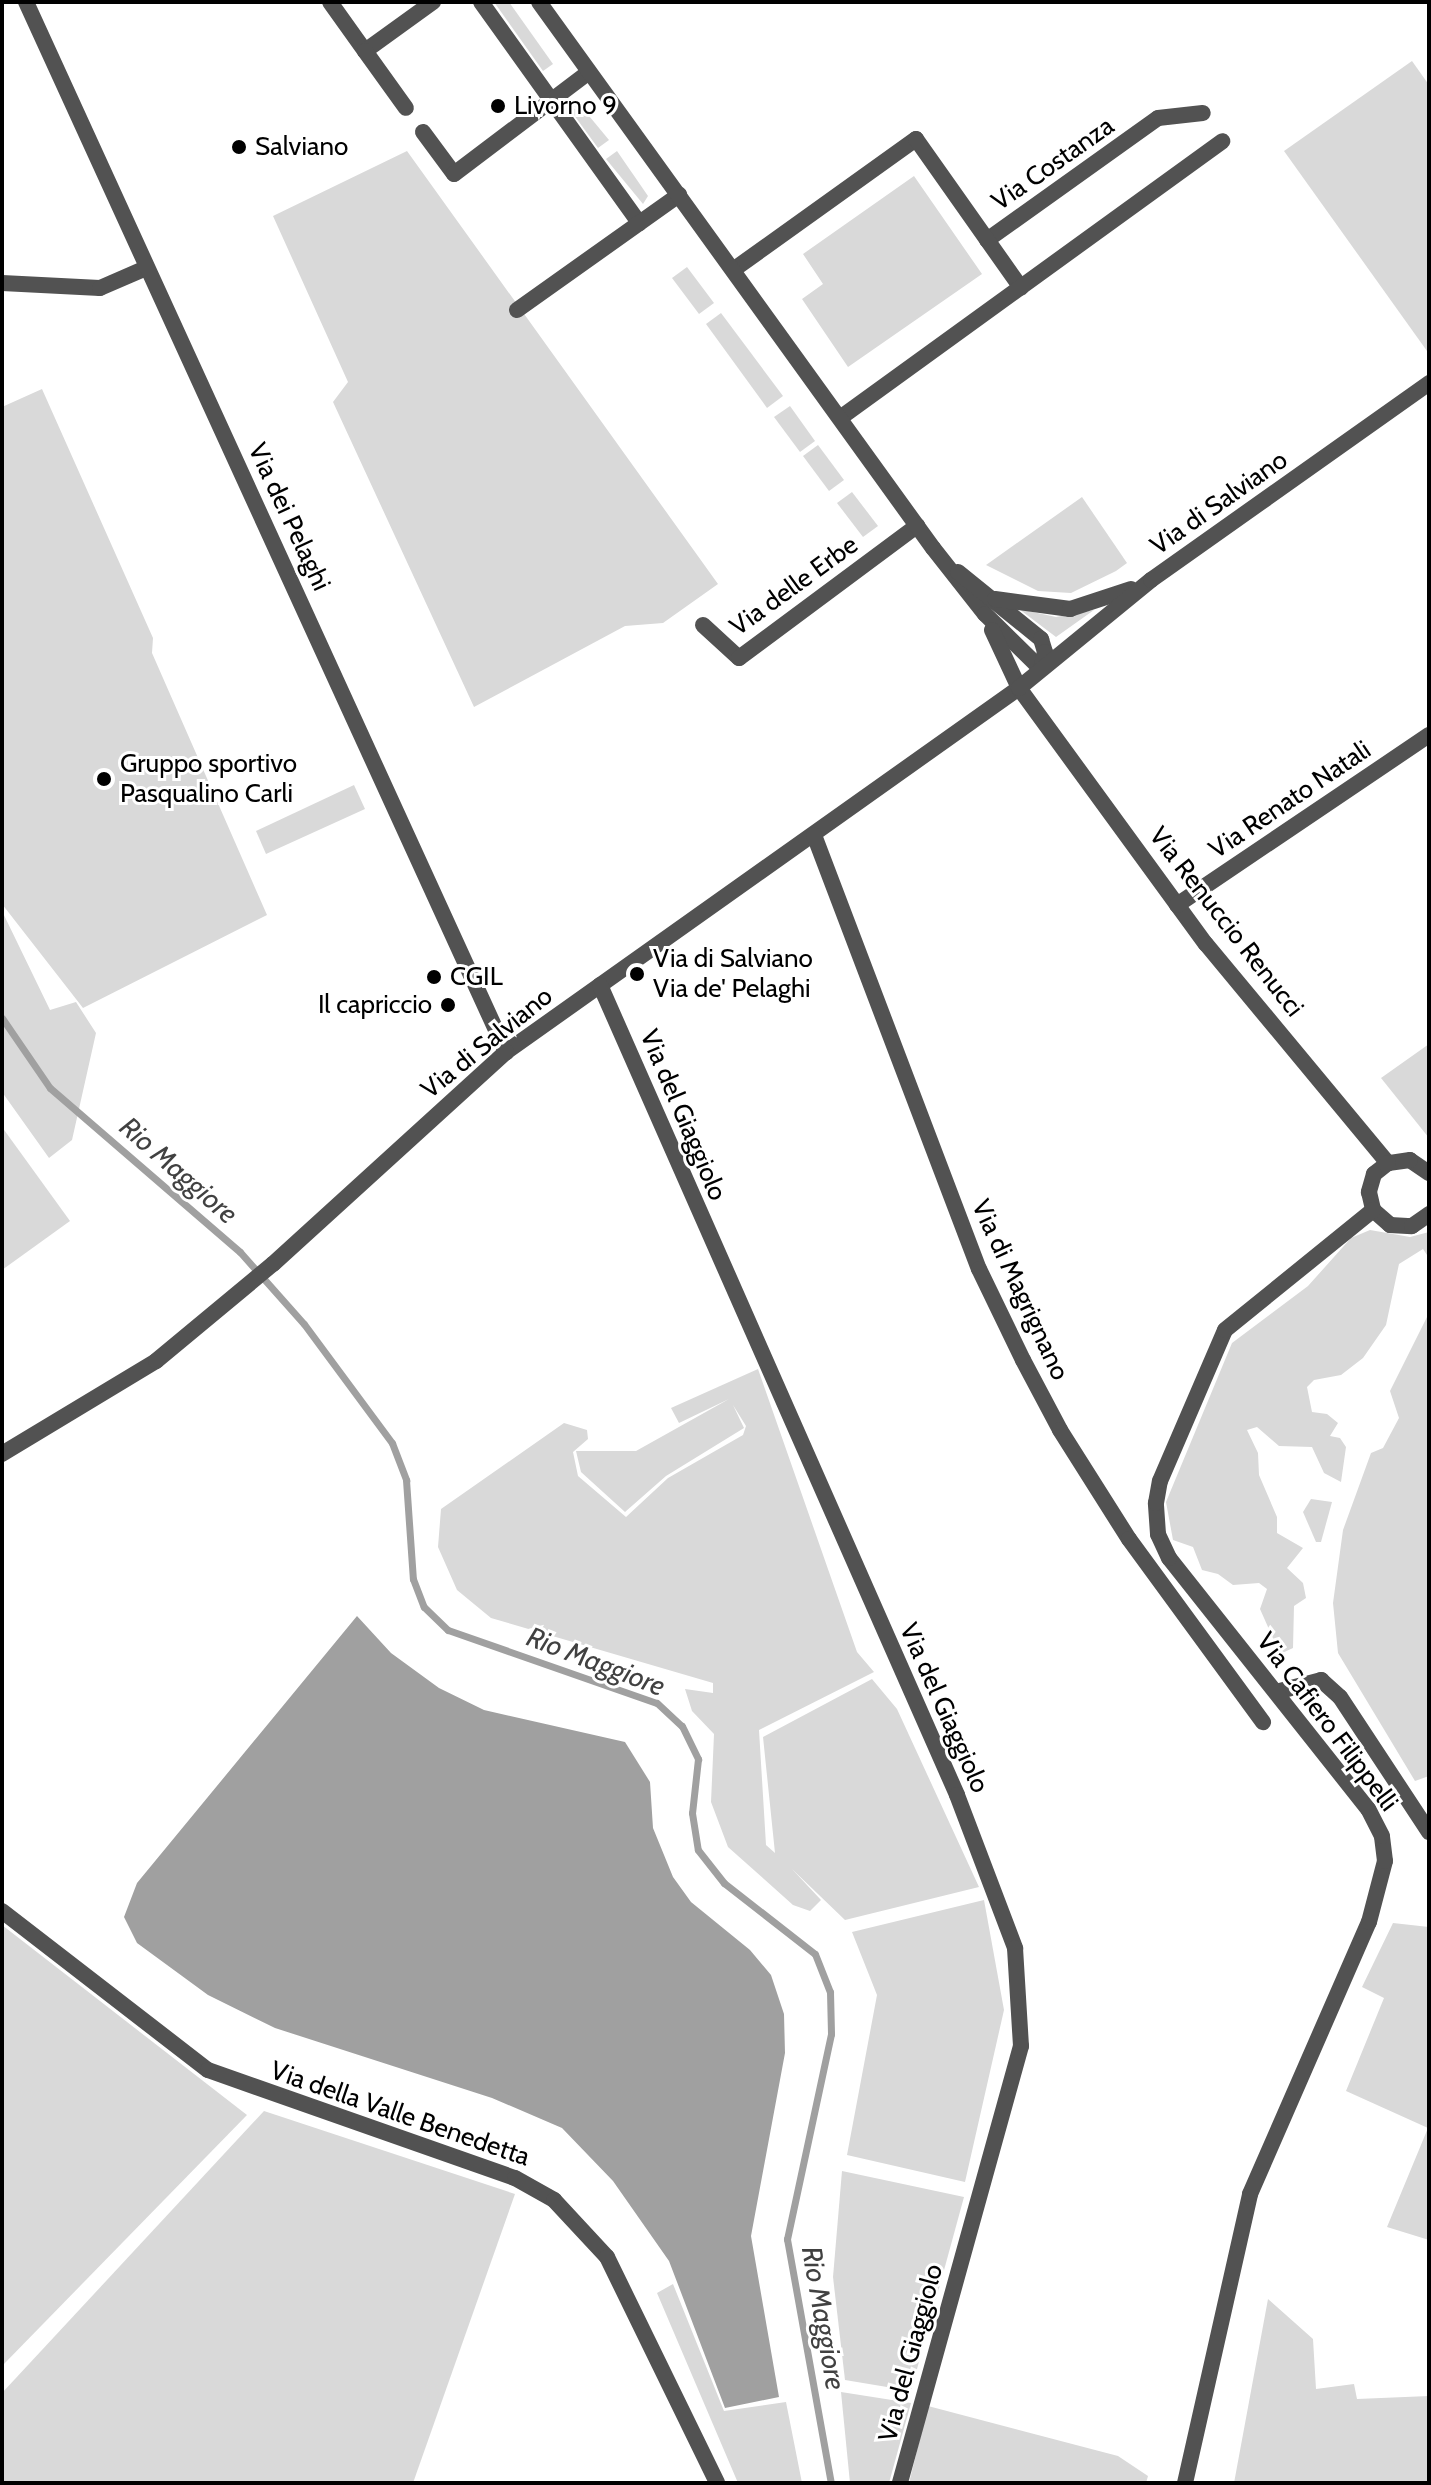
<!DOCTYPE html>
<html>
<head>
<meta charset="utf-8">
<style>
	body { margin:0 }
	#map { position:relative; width:1431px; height:2485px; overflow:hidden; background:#fff; font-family:Cabin,sans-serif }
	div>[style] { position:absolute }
	.green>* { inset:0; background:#d9d9d9 }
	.water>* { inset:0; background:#a0a0a0 }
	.stream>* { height:7px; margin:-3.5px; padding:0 3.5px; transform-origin:3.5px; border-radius:3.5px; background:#a0a0a0 }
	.pedestrian>* { height:16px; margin:-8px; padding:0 8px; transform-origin:8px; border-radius:8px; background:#525252 }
	.minor>* { height:16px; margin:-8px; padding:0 8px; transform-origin:8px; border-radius:8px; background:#525252 }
	.tertiary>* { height:16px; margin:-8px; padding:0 8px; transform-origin:8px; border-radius:8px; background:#525252 }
	.dots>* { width:22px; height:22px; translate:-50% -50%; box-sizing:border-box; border:4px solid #fff; border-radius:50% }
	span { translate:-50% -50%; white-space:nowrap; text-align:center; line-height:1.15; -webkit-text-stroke:6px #fff; paint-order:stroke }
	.poi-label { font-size:26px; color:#000 }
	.left { translate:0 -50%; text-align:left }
	.right { translate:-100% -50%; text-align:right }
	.street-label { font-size:26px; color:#000 }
	.water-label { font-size:28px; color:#414141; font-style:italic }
	.frame { position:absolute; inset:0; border:4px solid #000; pointer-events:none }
</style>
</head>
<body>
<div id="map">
	<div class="green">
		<i style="clip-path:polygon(494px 2px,509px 2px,553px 64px,543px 71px)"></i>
		<i style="clip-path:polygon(1412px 61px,1429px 85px,1427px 351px,1284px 151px)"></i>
		<i style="clip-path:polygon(575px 99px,609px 140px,598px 148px,571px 111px)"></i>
		<i style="clip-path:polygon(407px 151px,718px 584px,663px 623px,625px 626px,474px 707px,333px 402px,348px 382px,273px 216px)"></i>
		<i style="clip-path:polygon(617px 151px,648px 196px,643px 204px,606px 159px)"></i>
		<i style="clip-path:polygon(914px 176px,982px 274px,848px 367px,802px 299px,823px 284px,803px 254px)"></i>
		<i style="clip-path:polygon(687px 267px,714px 303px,699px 314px,672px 278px)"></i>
		<i style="clip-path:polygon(721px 313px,783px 396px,767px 408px,706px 324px)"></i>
		<i style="clip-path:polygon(42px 389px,153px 638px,152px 653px,267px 915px,83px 1008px,2px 904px,2px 407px)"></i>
		<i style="clip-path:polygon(790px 406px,815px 441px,800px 452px,774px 417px)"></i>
		<i style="clip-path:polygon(818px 445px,844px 480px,829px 491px,803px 456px)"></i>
		<i style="clip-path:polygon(852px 492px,878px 526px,863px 537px,837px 503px)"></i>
		<i style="clip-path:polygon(1082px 497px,1127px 563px,1116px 571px,1071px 593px,1038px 591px,986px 565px)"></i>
		<i style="clip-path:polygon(1019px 609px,1056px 617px,1094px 610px,1056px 637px)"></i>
		<i style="clip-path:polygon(354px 785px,365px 809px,266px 854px,256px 831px)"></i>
		<i style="clip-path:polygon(2px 911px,50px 1010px,76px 1002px,96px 1033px,72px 1140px,49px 1158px,2px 1092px)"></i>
		<i style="clip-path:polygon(1429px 1044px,1429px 1138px,1381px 1078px)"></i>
		<i style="clip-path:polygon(2px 1127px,70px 1221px,2px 1270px)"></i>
		<i style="clip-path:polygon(1370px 1230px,1410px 1237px,1429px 1232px,1429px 1258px,1423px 1249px,1399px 1264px,1386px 1325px,1363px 1358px,1341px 1375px,1314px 1380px,1307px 1387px,1312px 1412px,1327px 1414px,1338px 1423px,1330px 1436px,1340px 1438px,1346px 1447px,1341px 1482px,1324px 1473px,1312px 1447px,1279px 1446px,1257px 1427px,1247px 1430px,1258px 1453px,1259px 1475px,1277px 1517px,1277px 1533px,1303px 1548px,1287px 1568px,1303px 1583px,1306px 1598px,1294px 1606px,1293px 1648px,1280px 1654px,1260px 1609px,1267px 1589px,1259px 1583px,1233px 1585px,1218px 1574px,1202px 1570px,1193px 1547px,1173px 1540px,1166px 1502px,1232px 1343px,1308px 1286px,1351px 1238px)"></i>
		<i style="clip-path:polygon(1429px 1313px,1429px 1776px,1415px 1781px,1338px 1653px,1333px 1603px,1343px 1530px,1371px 1453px,1383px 1448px,1399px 1418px,1390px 1391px)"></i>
		<i style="clip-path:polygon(758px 1369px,857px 1652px,874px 1672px,759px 1730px,766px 1845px,775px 1853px,763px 1737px,872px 1679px,897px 1709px,979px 1887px,845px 1920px,792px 1869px,821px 1900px,810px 1911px,793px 1905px,728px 1847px,711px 1802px,714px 1734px,692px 1711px,685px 1689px,713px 1693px,713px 1683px,491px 1618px,457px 1590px,438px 1547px,441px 1509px,564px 1423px,587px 1430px,588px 1439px,573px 1452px,578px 1476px,626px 1517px,668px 1478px,743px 1435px,746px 1426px,733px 1405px,744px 1428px,666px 1476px,625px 1512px,581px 1472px,576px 1451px,636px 1451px,729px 1399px,679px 1423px,671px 1408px)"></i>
		<i style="clip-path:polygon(1311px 1499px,1332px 1502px,1321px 1542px,1316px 1542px,1303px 1512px)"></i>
		<i style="clip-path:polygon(984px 1900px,1004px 2010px,965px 2182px,847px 2155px,877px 1995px,852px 1932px)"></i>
		<i style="clip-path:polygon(1393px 1923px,1429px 1927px,1429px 2240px,1387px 2227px,1428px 2128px,1346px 2091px,1384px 1998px,1362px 1987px)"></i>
		<i style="clip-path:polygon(2px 1925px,247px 2115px,2px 2366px)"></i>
		<i style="clip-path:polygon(264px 2111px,515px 2194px,413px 2483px,2px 2483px,2px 2393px)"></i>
		<i style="clip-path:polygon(842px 2171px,964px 2197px,911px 2391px,845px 2380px,833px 2277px)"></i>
		<i style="clip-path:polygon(673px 2284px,724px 2411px,786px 2402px,802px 2483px,738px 2483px,657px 2293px)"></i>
		<i style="clip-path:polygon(1268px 2299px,1313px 2339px,1316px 2389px,1354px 2384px,1357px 2399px,1429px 2396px,1429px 2483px,1234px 2483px)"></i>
		<i style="clip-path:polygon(841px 2392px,911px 2403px,889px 2483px,850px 2483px)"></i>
		<i style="clip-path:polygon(928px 2406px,1118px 2456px,1148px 2476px,1146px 2483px,909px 2483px)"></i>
	</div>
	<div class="water">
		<i style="clip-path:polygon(357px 1616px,391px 1653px,439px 1688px,484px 1710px,625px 1742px,650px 1782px,653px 1828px,673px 1877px,691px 1902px,750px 1950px,771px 1975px,784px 2014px,785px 2053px,751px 2236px,779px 2397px,725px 2408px,669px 2261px,613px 2181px,562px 2128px,492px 2098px,275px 2028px,208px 1995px,137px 1943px,124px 1917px,137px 1883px)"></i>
	</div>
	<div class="stream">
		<i style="left:2px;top:1018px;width:85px;rotate:55.6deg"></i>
		<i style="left:50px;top:1088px;width:251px;rotate:40.8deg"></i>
		<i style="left:240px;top:1252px;width:96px;rotate:48.4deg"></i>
		<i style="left:304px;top:1324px;width:148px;rotate:53.5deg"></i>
		<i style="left:392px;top:1443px;width:40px;rotate:69deg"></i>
		<i style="left:406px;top:1480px;width:99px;rotate:86deg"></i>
		<i style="left:413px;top:1579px;width:30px;rotate:69deg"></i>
		<i style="left:424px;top:1607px;width:33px;rotate:44deg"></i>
		<i style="left:448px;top:1630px;width:221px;rotate:19.3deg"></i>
		<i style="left:657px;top:1703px;width:34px;rotate:43deg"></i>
		<i style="left:682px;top:1726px;width:37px;rotate:64deg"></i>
		<i style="left:698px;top:1759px;width:54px;rotate:96.3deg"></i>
		<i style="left:692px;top:1813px;width:37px;rotate:81deg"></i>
		<i style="left:698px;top:1850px;width:42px;rotate:51.8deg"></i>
		<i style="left:724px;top:1883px;width:115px;rotate:38deg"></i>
		<i style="left:815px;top:1954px;width:41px;rotate:68.5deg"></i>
		<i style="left:830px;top:1992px;width:42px;rotate:88.6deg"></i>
		<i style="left:831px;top:2034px;width:210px;rotate:102.1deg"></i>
		<i style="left:787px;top:2239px;width:248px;rotate:79.8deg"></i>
	</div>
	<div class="pedestrian">
		<i style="left:2px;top:283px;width:98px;rotate:2.9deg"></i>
		<i style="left:100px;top:288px;width:50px;rotate:-23.5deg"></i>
	</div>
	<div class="minor">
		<i style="left:26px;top:2px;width:1155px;rotate:65.43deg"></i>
		<i style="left:506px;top:1052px;width:629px;rotate:-35.36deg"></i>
		<i style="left:1019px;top:688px;width:317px;rotate:53.9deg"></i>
		<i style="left:1206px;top:944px;width:285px;rotate:50.3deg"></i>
		<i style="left:330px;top:2px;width:60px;rotate:54.5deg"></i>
		<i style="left:365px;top:51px;width:84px;rotate:-35.8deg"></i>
		<i style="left:481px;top:2px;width:272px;rotate:54.4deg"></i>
		<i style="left:365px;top:51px;width:70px;rotate:54.3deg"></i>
		<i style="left:423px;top:132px;width:52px;rotate:53.6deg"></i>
		<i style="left:454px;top:174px;width:169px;rotate:-37.1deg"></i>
		<i style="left:987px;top:240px;width:210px;rotate:-35.5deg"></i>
		<i style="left:1158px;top:118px;width:45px;rotate:-6.3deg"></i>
		<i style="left:733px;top:270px;width:225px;rotate:-35.6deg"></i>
		<i style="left:916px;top:139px;width:182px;rotate:54.8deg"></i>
		<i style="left:517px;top:310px;width:199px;rotate:-35.4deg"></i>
		<i style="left:840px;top:418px;width:472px;rotate:-35.9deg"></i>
		<i style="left:703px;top:625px;width:49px;rotate:42.5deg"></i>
		<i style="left:739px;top:658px;width:222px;rotate:-36.6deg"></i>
		<i style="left:814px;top:835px;width:464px;rotate:69.2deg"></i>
		<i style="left:979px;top:1269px;width:101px;rotate:64.2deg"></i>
		<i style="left:1023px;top:1360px;width:79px;rotate:62.1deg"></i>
		<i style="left:1060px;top:1430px;width:129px;rotate:57.7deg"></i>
		<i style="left:1129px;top:1539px;width:227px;rotate:53.8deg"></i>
		<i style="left:1177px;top:905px;width:304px;rotate:-34deg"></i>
		<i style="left:600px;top:985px;width:885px;rotate:66.21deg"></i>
		<i style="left:957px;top:1795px;width:164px;rotate:69.2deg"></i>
		<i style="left:1015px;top:1948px;width:98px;rotate:86.5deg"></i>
		<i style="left:1021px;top:2046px;width:453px;rotate:105.5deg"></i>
		<i style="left:1429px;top:1173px;width:23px;rotate:-146deg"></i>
		<i style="left:1410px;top:1160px;width:22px;rotate:172deg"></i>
		<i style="left:1388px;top:1163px;width:18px;rotate:142deg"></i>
		<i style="left:1374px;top:1174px;width:19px;rotate:106deg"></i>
		<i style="left:1369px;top:1192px;width:18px;rotate:77deg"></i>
		<i style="left:1373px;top:1210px;width:23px;rotate:41deg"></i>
		<i style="left:1390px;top:1225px;width:22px;rotate:3deg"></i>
		<i style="left:1412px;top:1226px;width:21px;rotate:-35deg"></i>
		<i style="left:2px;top:1454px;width:180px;rotate:-31.1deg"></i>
		<i style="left:156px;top:1361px;width:152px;rotate:-39.7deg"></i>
		<i style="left:1276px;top:1692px;width:47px;rotate:-14.9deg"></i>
		<i style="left:1321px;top:1680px;width:25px;rotate:42deg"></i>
		<i style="left:1340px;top:1697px;width:162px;rotate:56.6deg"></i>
		<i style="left:2px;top:1911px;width:260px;rotate:37.7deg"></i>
		<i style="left:208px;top:2070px;width:325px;rotate:19.4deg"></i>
		<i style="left:515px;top:2178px;width:45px;rotate:29.4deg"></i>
		<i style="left:554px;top:2200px;width:78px;rotate:47.1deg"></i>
		<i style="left:607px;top:2257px;width:251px;rotate:64deg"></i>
		<i style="left:1185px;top:2483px;width:296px;rotate:-77.3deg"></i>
		<i style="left:1250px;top:2194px;width:297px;rotate:-66.4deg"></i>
		<i style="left:1369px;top:1922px;width:63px;rotate:-75.3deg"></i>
		<i style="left:1385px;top:1861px;width:25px;rotate:-97deg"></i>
		<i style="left:1382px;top:1836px;width:30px;rotate:-117deg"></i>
		<i style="left:1368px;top:1809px;width:320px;rotate:-128.4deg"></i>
		<i style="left:1169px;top:1558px;width:26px;rotate:-115deg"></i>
		<i style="left:1158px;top:1534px;width:31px;rotate:-94deg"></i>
		<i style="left:1156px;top:1503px;width:22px;rotate:-80deg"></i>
		<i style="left:1160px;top:1481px;width:164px;rotate:-66.7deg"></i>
		<i style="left:1225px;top:1330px;width:191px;rotate:-39deg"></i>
	</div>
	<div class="tertiary">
		<i style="left:539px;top:2px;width:673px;rotate:54.19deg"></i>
		<i style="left:933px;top:548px;width:84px;rotate:51.8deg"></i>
		<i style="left:985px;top:614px;width:78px;rotate:44.5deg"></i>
		<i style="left:958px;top:572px;width:107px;rotate:38.9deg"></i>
		<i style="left:1041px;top:639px;width:14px;rotate:73deg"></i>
		<i style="left:1045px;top:652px;width:17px;rotate:103deg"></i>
		<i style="left:995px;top:599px;width:76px;rotate:7.6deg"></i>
		<i style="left:1070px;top:609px;width:64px;rotate:-18.2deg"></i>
		<i style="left:992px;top:630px;width:64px;rotate:65deg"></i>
		<i style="left:1019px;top:688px;width:171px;rotate:-39.3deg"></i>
		<i style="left:1151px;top:580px;width:341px;rotate:-35.3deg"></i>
		<i style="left:273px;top:1264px;width:315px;rotate:-42.3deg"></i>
	</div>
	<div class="dots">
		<i style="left:498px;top:106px;background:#000"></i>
		<i style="left:239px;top:147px;background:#000"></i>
		<i style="left:104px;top:779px;background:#000"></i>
		<i style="left:637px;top:974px;background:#000"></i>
		<i style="left:434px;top:977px;background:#000"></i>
		<i style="left:448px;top:1005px;background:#000"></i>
	</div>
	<div class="poi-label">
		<span class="left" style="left:514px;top:106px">Livorno 9</span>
		<span class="left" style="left:255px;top:147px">Salviano</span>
		<span class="left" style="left:120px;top:779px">Gruppo sportivo<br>Pasqualino Carli</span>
		<span class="left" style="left:653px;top:974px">Via di Salviano<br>Via de' Pelaghi</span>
		<span class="left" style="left:450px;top:977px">CGIL</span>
		<span class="right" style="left:432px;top:1005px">Il capriccio</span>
	</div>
	<div class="street-label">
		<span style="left:1053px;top:164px;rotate:-35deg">Via Costanza</span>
		<span style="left:1219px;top:503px;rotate:-35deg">Via di Salviano</span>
		<span style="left:289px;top:517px;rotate:65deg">Via dei Pelaghi</span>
		<span style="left:794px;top:586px;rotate:-36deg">Via delle Erbe</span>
		<span style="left:1290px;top:800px;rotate:-34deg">Via Renato Natali</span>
		<span style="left:1226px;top:922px;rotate:52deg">Via Renuccio Renucci</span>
		<span style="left:487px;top:1043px;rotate:-39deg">Via di Salviano</span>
		<span style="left:683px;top:1115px;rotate:67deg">Via del Giaggiolo</span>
		<span style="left:1020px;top:1290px;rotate:65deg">Via di Magrignano</span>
		<span style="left:944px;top:1708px;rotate:66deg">Via del Giaggiolo</span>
		<span style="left:1327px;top:1722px;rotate:53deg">Via Cafiero Filippelli</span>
		<span style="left:400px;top:2114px;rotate:19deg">Via della Valle Benedetta</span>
		<span style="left:911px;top:2353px;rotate:-75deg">Via del Giaggiolo</span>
	</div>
	<div class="water-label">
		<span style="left:179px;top:1170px;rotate:41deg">Rio Maggiore</span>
		<span style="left:596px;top:1661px;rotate:21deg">Rio Maggiore</span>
		<span style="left:824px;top:2318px;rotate:80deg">Rio Maggiore</span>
	</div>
	<div class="frame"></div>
</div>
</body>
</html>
